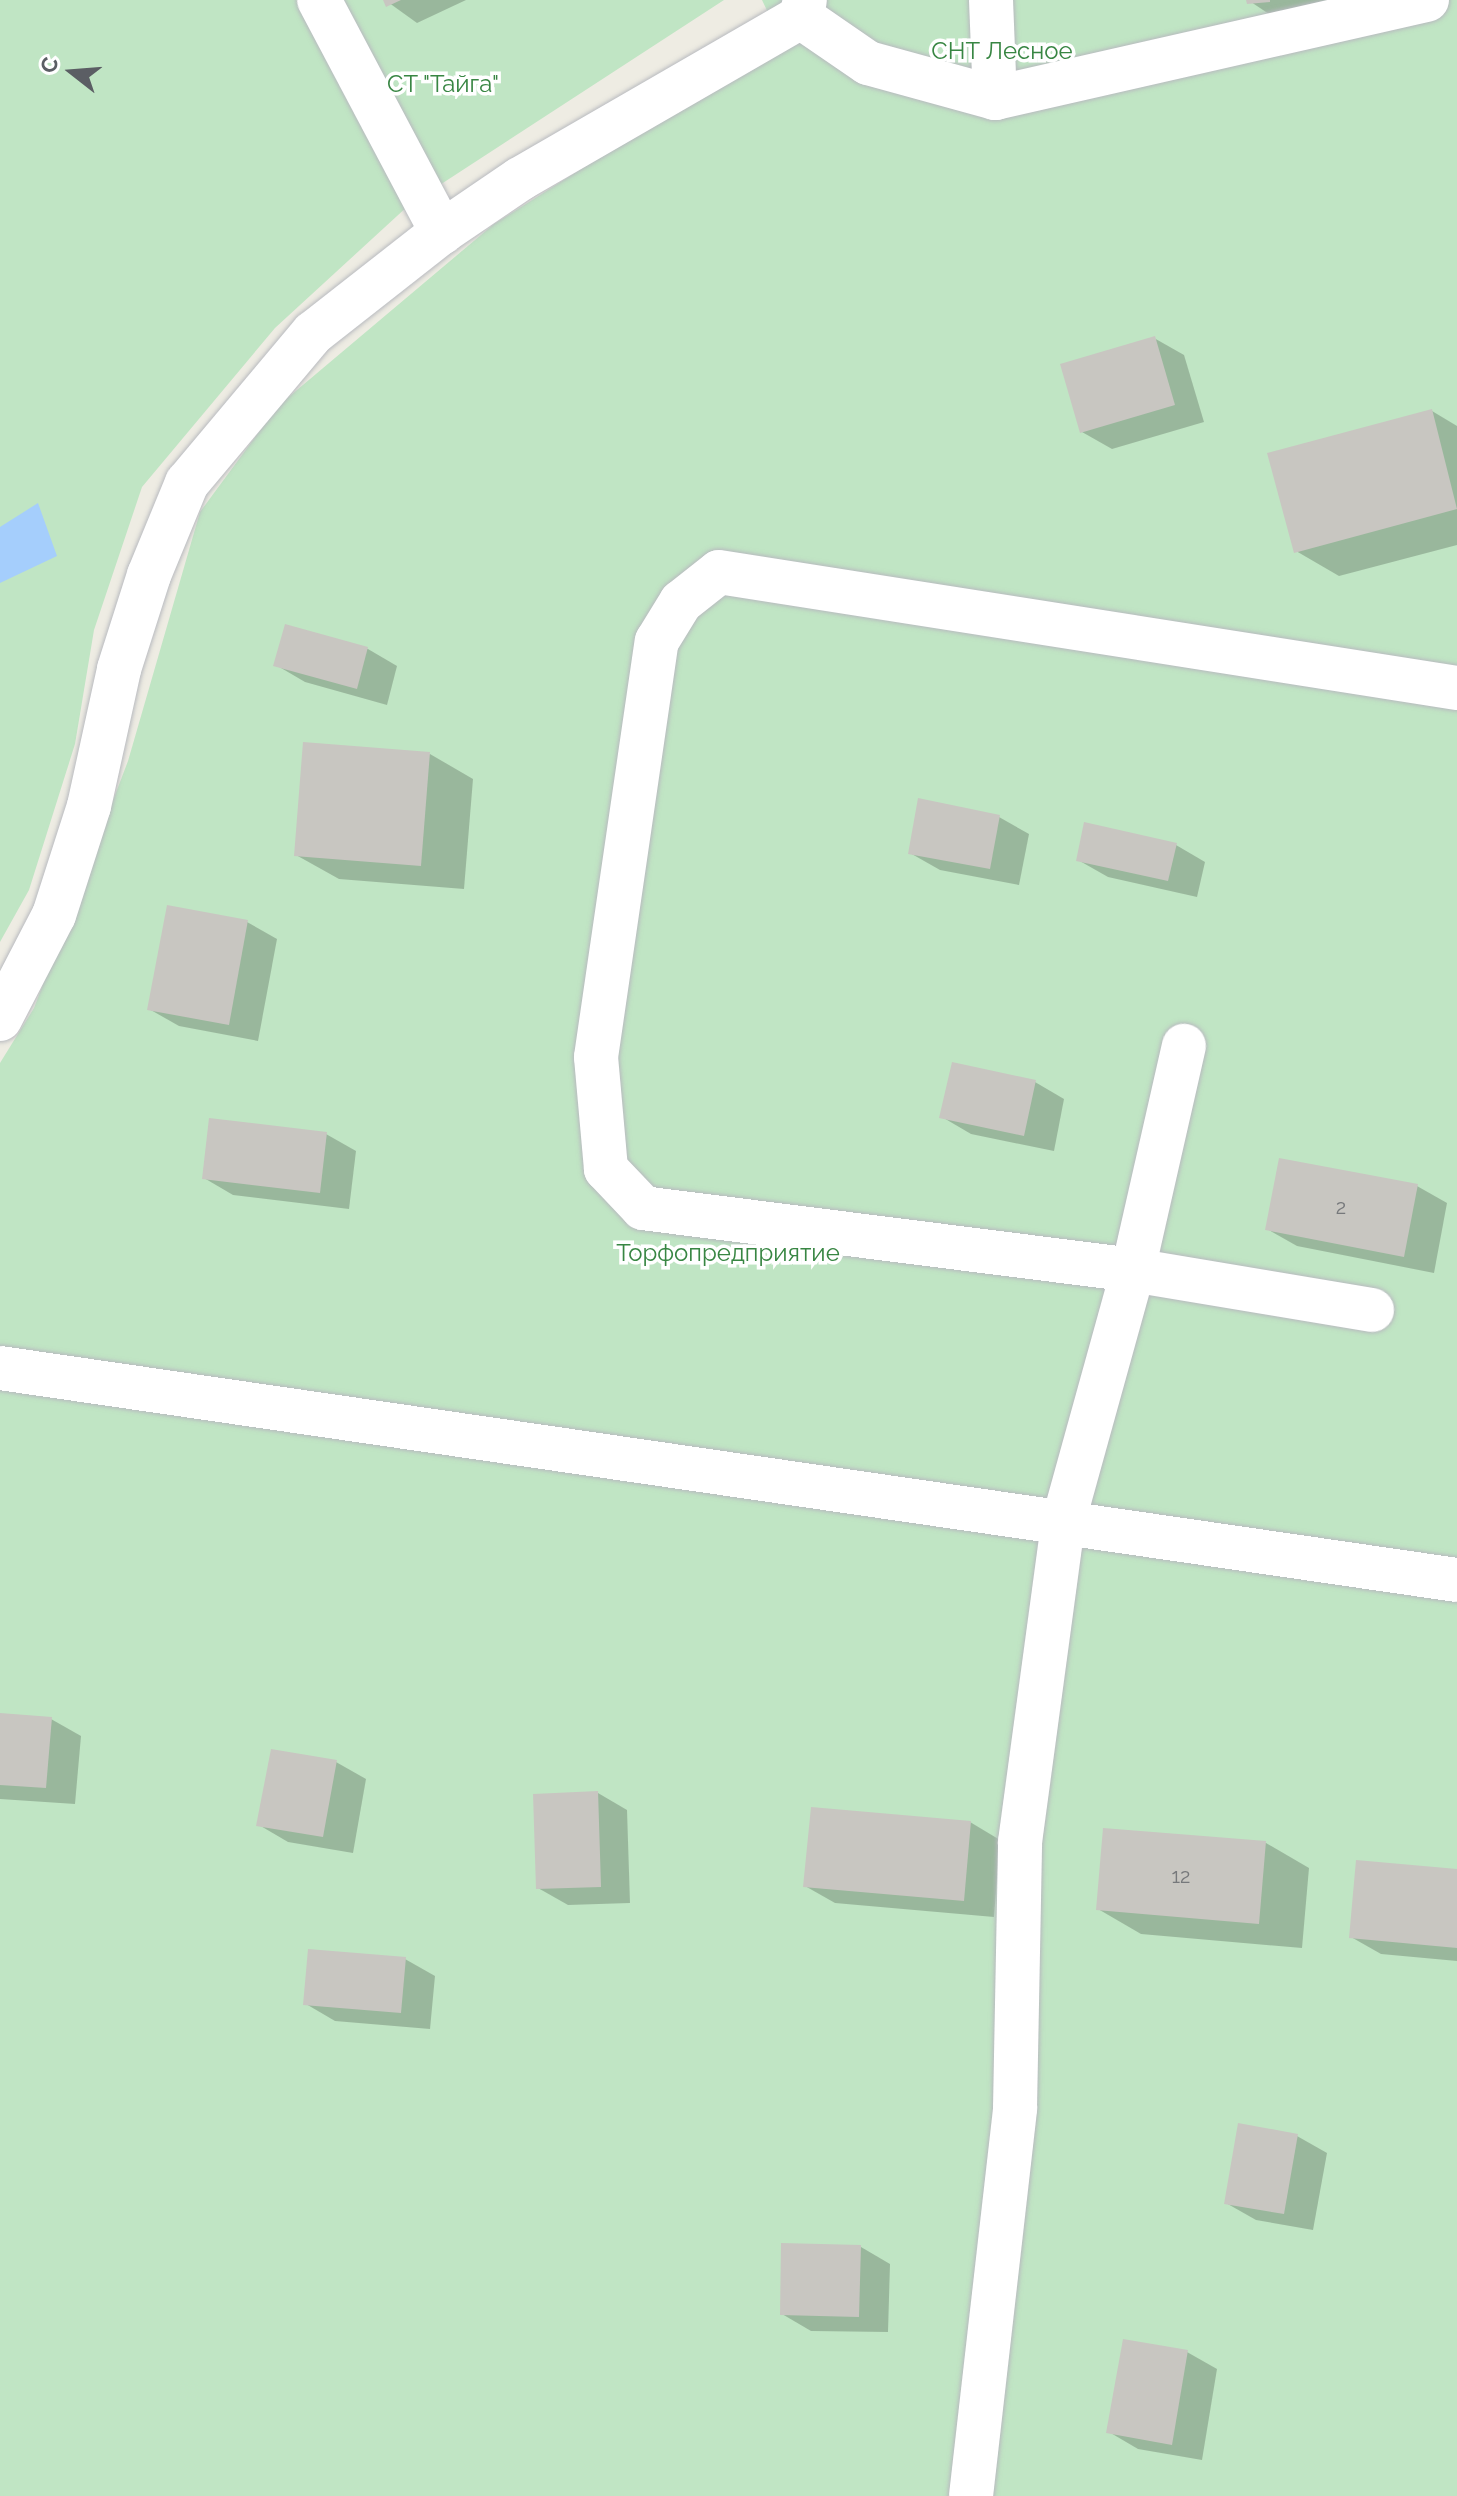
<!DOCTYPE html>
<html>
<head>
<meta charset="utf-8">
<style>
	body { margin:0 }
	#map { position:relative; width:1457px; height:2496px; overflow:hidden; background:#eeece3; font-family:Raleway,sans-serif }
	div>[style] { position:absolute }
	.green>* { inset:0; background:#c0e5c4 }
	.water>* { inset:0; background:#a5cefc }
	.shadow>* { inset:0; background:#0003 }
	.building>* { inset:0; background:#c8c6c1 }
	.roads { filter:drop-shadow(0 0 2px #b8babf) drop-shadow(0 0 2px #b8babf) }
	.street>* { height:44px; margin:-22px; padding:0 22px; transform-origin:22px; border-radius:22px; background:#fff }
	.secondary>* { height:44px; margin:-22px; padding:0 22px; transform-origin:22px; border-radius:22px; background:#fff }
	span { translate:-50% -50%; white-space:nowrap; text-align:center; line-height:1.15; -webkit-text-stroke:7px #fff; paint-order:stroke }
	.number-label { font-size:20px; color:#76787b }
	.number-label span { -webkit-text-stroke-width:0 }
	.park-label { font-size:24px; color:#388643 }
	.north { position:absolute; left:32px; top:32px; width:80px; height:80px; -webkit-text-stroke:6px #fff; paint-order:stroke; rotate:287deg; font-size:22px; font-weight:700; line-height:32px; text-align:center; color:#5b5e64 }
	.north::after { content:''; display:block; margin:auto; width:28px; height:36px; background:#5b5e64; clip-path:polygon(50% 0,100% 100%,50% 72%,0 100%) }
</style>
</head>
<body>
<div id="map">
	<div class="green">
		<i style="clip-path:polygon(0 0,724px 0,409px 205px,275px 328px,142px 487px,94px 630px,75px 744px,29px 890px,0 942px)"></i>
		<i style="clip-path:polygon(762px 0,1457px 0,1457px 2496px,0 2496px,0 1063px,34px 1008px,128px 761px,200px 512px,278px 406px,494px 224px,782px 42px)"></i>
	</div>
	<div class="water">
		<i style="clip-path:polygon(38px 503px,57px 556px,0 583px,0 527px)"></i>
	</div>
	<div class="shadow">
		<i style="clip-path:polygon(385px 0,466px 0,417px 23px)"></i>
		<i style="clip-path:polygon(1248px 0,1356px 0,1278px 20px)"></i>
		<i style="clip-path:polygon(1154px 338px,1184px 355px,1204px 422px,1112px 449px,1082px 432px)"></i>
		<i style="clip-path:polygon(1432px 411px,1457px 426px,1457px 545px,1339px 576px,1296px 551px)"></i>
		<i style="clip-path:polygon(286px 627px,368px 649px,397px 666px,387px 705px,305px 682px,276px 665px)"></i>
		<i style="clip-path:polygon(430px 754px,473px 779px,464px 889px,339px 879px,296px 855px)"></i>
		<i style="clip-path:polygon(999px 817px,1029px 834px,1019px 885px,940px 870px,910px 853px)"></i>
		<i style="clip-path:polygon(1176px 845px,1205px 862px,1197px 897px,1108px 877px,1078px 860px)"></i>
		<i style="clip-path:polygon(247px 922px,277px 939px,258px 1041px,179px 1026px,149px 1009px)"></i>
		<i style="clip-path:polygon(1035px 1082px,1064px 1099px,1054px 1151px,971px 1134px,942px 1117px)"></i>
		<i style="clip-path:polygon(326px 1134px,356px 1151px,349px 1209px,233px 1195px,204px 1178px)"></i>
		<i style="clip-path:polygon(1417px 1186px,1447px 1203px,1434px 1273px,1297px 1246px,1267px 1229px)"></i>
		<i style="clip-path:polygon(0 1715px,51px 1719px,81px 1736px,75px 1804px,0 1799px)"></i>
		<i style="clip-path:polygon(336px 1762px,366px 1779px,353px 1853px,288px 1842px,259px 1825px)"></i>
		<i style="clip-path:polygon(598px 1793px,627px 1810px,630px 1903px,568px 1905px,538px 1888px)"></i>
		<i style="clip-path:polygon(970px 1822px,1000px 1840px,994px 1917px,835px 1903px,805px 1886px)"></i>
		<i style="clip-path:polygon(1105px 1830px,1266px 1843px,1309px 1868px,1302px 1948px,1141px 1934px,1098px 1909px)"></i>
		<i style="clip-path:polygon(1457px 1871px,1457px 1961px,1381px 1954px,1351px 1937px)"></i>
		<i style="clip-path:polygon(405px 1959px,435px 1976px,430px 2029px,335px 2021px,306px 2004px)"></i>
		<i style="clip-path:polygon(1297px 2136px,1327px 2153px,1313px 2230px,1256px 2220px,1226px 2203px)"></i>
		<i style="clip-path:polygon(861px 2247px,890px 2264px,888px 2332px,811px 2331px,782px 2314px)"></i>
		<i style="clip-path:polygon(1187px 2352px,1217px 2369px,1202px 2460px,1138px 2449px,1109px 2432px)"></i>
	</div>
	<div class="building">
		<i style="clip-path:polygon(383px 0,401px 0,386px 7px)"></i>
		<i style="clip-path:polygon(1246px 0,1270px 0,1270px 2px,1247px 4px)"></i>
		<i style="clip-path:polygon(1155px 336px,1175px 405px,1080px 433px,1060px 364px)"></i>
		<i style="clip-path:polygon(1432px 409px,1457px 509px,1294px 553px,1267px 453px)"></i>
		<i style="clip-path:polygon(285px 624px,368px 647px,357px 689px,273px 666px)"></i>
		<i style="clip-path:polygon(303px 742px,430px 752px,421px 866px,294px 856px)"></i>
		<i style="clip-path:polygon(918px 798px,1000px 815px,990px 869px,908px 854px)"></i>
		<i style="clip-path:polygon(1084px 822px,1177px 843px,1168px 881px,1076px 861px)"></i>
		<i style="clip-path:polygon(167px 905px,248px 920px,229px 1025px,147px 1010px)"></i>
		<i style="clip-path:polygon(952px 1062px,1036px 1080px,1024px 1136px,939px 1118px)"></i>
		<i style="clip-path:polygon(209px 1118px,327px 1132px,320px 1193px,202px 1179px)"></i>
		<i style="clip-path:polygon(1279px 1158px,1418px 1184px,1404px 1257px,1265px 1230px)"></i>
		<i style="clip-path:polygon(0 1713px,52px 1717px,46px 1788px,0 1785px)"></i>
		<i style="clip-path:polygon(271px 1749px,337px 1760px,323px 1837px,256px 1826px)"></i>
		<i style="clip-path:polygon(598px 1791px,601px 1887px,536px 1889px,533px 1794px)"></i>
		<i style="clip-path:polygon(811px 1807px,971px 1821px,964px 1901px,803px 1887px)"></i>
		<i style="clip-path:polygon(1103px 1828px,1266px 1841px,1259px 1924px,1096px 1910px)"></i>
		<i style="clip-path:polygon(1356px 1860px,1457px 1869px,1457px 1948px,1349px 1938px)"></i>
		<i style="clip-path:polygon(308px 1949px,406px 1957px,401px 2013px,303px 2005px)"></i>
		<i style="clip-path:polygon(1238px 2123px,1298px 2134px,1284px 2214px,1224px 2204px)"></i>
		<i style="clip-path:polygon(781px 2243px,861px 2245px,859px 2317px,780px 2315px)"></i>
		<i style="clip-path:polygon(1123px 2339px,1188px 2350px,1172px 2445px,1106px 2433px)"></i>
	</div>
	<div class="roads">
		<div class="street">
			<i style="left:319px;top:0;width:263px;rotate:62.1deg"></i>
			<i style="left:991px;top:0;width:98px;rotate:87.7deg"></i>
			<i style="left:801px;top:17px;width:81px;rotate:34.5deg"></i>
			<i style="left:868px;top:63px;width:132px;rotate:15.4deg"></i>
			<i style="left:995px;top:98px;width:443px;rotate:-12.8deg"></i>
			<i style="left:0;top:1019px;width:117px;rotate:-62.6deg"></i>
			<i style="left:54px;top:915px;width:114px;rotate:-72.2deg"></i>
			<i style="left:89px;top:806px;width:140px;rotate:-77.6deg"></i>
			<i style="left:119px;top:669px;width:99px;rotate:-72.3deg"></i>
			<i style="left:149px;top:575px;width:100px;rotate:-67.6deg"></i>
			<i style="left:187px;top:483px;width:196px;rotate:-50deg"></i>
			<i style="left:313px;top:333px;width:164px;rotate:-38.1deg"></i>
			<i style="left:442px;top:232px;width:94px;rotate:-34.2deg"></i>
			<i style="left:520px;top:179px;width:324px;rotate:-30deg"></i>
			<i style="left:801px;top:17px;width:17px;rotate:-77deg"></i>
			<i style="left:1372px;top:1310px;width:242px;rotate:-170.5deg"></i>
			<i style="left:1133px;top:1270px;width:494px;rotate:-172.8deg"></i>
			<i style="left:643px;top:1208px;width:54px;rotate:-133.5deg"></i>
			<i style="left:606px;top:1169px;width:112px;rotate:-95.1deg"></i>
			<i style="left:596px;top:1057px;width:420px;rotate:-81.7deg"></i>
			<i style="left:657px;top:641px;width:46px;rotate:-58.4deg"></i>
			<i style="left:681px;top:602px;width:48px;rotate:-38.3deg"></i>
			<i style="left:719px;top:572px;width:747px;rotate:8.93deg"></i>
			<i style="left:971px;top:2496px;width:390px;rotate:-83.5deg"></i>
			<i style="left:1015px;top:2108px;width:266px;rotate:-88.9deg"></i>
			<i style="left:1020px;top:1842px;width:322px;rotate:-82.3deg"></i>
			<i style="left:1063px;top:1523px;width:263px;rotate:-74.5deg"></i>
			<i style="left:1133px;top:1270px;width:230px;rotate:-77.2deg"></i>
		</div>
		<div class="secondary">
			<i style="left:0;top:1368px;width:1472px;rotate:8.28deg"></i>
		</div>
	</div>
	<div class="number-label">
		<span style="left:1341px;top:1207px">2</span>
		<span style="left:1181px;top:1876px">12</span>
	</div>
	<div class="park-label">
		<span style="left:1002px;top:51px">СНТ Лесное</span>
		<span style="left:443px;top:84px">СТ "Тайга"</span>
		<span style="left:728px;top:1253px">Торфопредприятие</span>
	</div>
	<div class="north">С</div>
</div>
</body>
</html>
